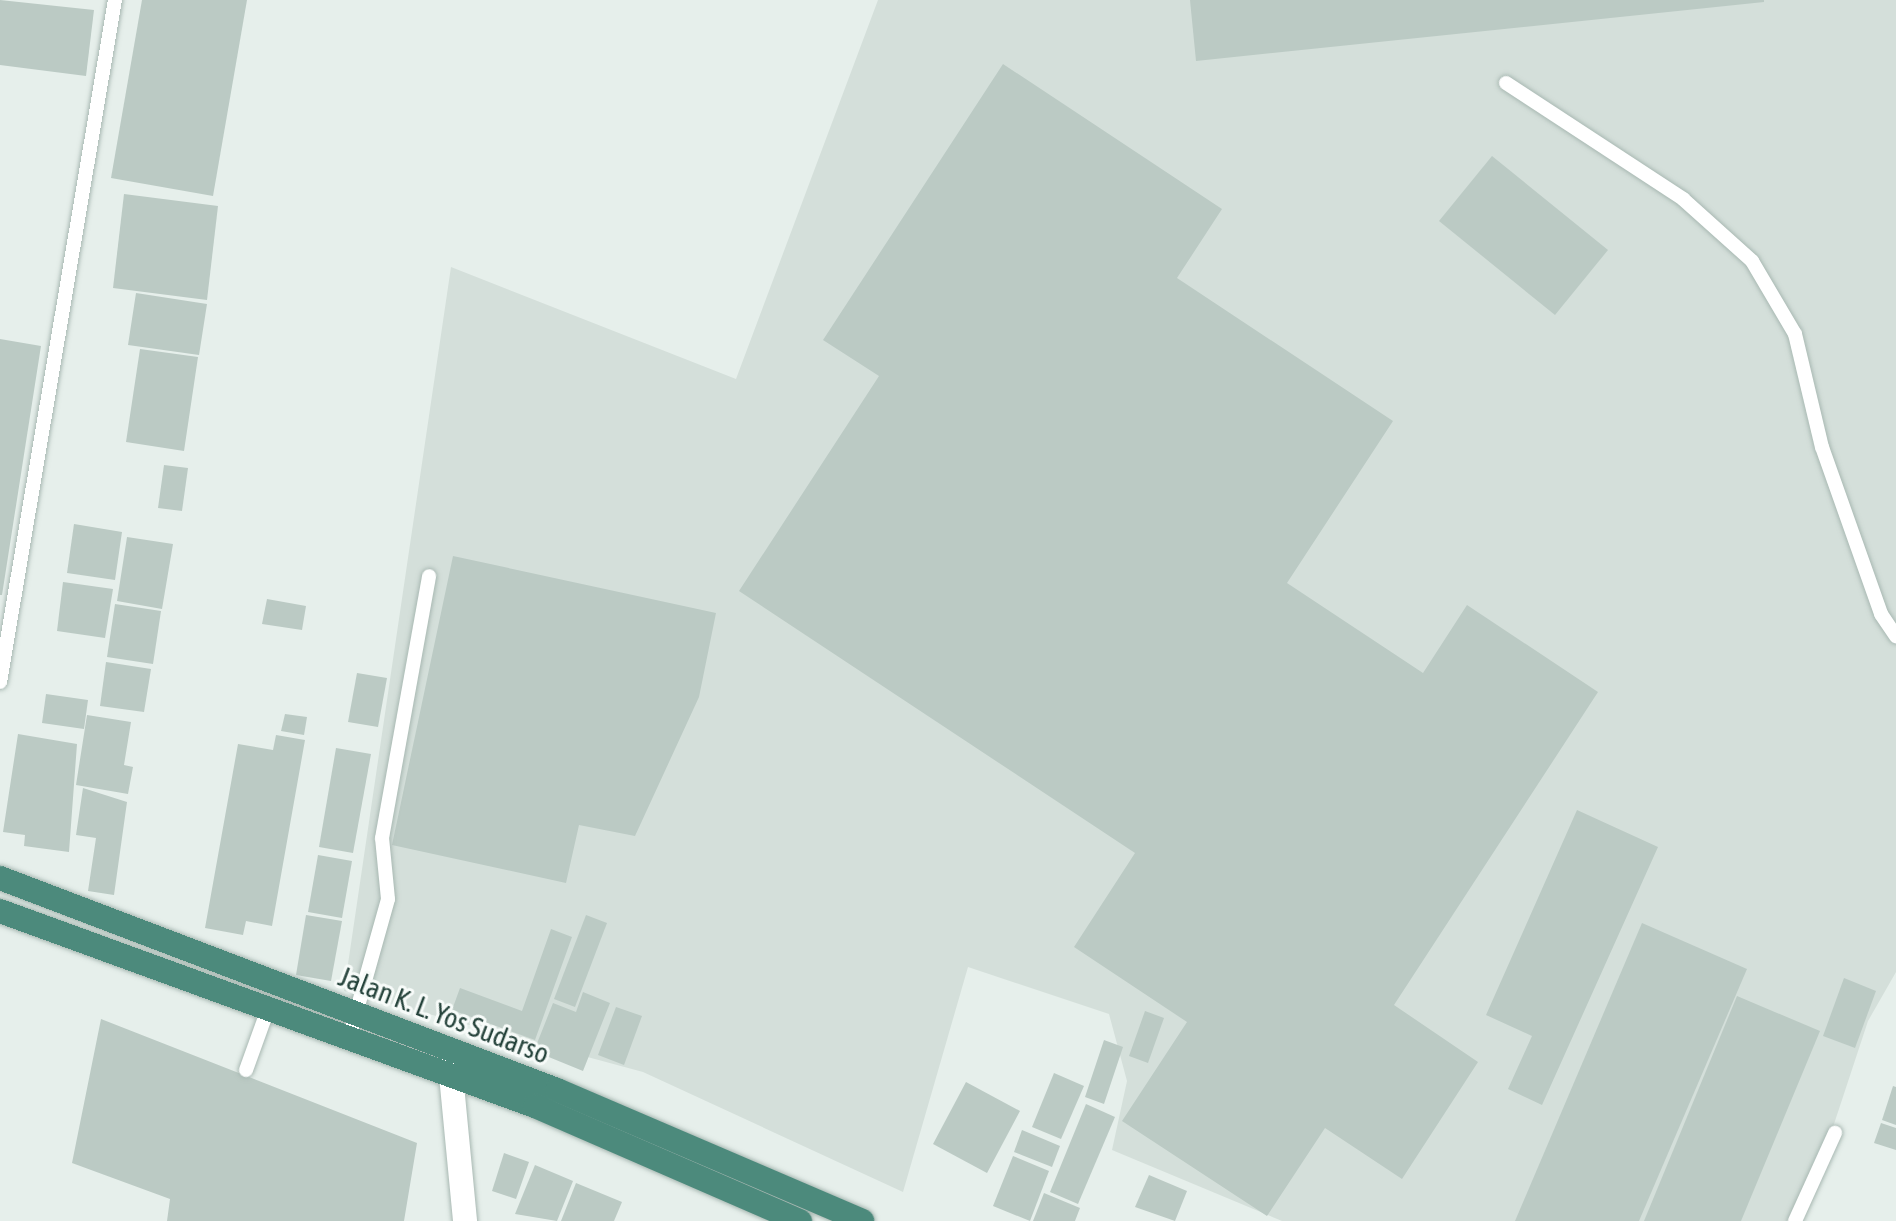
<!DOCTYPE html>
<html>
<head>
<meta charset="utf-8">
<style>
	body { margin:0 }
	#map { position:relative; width:1896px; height:1221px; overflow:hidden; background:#e6efeb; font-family:"Asap Condensed",sans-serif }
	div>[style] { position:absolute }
	.built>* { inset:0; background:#d4dfda }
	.building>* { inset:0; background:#bbcac4 }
	.roads { filter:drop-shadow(0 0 2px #a8b8b2) drop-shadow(0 0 2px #a8b8b2) }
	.service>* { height:14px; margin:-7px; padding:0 7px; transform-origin:7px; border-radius:7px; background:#fff }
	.tertiary>* { height:24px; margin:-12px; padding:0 12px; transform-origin:12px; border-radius:12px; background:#fff }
	.trunk>* { height:24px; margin:-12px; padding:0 12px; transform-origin:12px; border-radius:12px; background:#4c8a7c }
	span { translate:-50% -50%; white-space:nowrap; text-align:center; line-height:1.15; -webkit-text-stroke:6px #f7fbf9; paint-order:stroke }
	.street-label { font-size:28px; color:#24423a }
</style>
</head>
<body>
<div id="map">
	<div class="built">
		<i style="clip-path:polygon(878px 0,1896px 0,1896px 972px,1868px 1021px,1802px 1221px,1282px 1221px,1112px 1150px,1127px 1081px,1109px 1014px,968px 967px,903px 1192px,643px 1072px,344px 991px,451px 267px,736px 379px)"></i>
	</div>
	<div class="building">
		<i style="clip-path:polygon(0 0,94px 10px,86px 76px,0 65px)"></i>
		<i style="clip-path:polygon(142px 0,247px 0,213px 196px,111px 178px)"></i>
		<i style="clip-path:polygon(1190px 0,1764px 0,1764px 2px,1196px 61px)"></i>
		<i style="clip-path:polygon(1003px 64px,1222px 209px,1177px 278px,1393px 421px,1287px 583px,1423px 673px,1467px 605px,1598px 692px,1394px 1005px,1478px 1062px,1402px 1179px,1325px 1128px,1267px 1216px,1122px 1121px,1187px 1022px,1074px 947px,1135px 853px,739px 591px,879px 376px,823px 340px)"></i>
		<i style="clip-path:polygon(1492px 156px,1608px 250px,1555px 315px,1439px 221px)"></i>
		<i style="clip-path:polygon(124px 194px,218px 206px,207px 300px,113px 288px)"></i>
		<i style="clip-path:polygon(136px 293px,207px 304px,199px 355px,128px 345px)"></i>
		<i style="clip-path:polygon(0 339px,41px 346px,2px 595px,0 595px)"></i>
		<i style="clip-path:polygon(140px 349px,198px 357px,184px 451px,126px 442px)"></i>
		<i style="clip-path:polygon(164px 465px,188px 468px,182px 511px,158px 508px)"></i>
		<i style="clip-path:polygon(74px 524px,122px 532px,115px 580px,67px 573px)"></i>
		<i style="clip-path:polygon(127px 537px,173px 544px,162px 609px,117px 601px)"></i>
		<i style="clip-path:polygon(453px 556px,716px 613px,699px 697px,635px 836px,579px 825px,566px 883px,392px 845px)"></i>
		<i style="clip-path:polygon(63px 582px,113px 589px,105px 638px,57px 631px)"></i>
		<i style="clip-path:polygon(267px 599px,306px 606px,302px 630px,262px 624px)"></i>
		<i style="clip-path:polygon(115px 604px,161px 611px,153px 664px,107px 657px)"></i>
		<i style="clip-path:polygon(106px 662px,151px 669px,144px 712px,100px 706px)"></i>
		<i style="clip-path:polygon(357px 673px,387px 678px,378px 727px,348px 722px)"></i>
		<i style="clip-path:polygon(46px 694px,88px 700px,84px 729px,42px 723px)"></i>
		<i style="clip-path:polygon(285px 714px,307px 717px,304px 735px,281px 731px)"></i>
		<i style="clip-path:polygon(87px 715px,131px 722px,124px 765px,133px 767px,128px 794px,76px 785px)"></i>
		<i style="clip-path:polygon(18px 734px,77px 744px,69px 852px,24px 846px,25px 835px,3px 832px)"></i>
		<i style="clip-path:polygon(276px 735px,305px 740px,272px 926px,246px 921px,243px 935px,205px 928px,238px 744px,273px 750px)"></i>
		<i style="clip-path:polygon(336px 748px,371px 754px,353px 853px,319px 847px)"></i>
		<i style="clip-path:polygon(83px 788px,127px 802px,114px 895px,88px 891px,96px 838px,76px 835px)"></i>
		<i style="clip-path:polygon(1577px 810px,1658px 847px,1542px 1105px,1508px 1089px,1532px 1036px,1486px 1015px)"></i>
		<i style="clip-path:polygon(318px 855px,352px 861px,342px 918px,308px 912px)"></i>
		<i style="clip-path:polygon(306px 915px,342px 921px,331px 981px,296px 975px)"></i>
		<i style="clip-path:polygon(586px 915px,607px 923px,575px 1007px,554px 999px)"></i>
		<i style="clip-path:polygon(1642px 923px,1747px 969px,1639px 1221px,1515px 1221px)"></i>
		<i style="clip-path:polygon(551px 929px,572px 937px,535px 1040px,452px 1010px,460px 988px,522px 1011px)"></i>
		<i style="clip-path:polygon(1844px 978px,1876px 991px,1855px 1048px,1823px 1036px)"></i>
		<i style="clip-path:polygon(583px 992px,610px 1003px,583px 1071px,534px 1051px,553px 1003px,576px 1012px)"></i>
		<i style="clip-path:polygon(1737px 996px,1820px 1031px,1741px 1221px,1644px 1221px)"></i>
		<i style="clip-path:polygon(616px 1007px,642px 1016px,624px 1065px,598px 1055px)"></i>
		<i style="clip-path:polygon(1145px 1011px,1164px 1018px,1148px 1063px,1129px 1056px)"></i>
		<i style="clip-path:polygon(101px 1019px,417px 1143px,404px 1221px,167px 1221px,170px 1199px,72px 1163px)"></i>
		<i style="clip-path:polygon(1104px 1040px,1123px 1047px,1104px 1104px,1085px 1097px)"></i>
		<i style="clip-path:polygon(1054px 1073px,1084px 1086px,1061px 1139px,1032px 1127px)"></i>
		<i style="clip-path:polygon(966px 1082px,1020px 1111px,987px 1173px,933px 1144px)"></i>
		<i style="clip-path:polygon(1893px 1086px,1896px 1087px,1896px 1125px,1882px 1120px)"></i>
		<i style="clip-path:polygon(1086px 1104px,1115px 1117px,1078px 1204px,1050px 1192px)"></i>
		<i style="clip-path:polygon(1881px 1123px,1896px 1128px,1896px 1150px,1874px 1143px)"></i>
		<i style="clip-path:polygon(1022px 1130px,1060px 1146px,1052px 1167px,1014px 1152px)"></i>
		<i style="clip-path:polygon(504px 1153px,529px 1162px,516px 1199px,492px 1191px)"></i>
		<i style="clip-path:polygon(1013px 1156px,1049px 1171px,1030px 1221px,993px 1206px)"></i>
		<i style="clip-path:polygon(535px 1165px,573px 1181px,557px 1221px,515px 1214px)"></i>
		<i style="clip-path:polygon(1149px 1175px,1187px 1191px,1175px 1221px,1135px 1207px)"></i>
		<i style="clip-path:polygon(576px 1183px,622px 1202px,614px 1221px,561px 1221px)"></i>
		<i style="clip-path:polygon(1044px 1193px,1080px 1208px,1075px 1221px,1033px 1221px)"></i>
	</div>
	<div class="roads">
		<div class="service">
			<i style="left:1506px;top:83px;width:212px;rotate:33.2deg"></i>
			<i style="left:1683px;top:199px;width:93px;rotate:41.9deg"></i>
			<i style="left:1752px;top:261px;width:85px;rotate:59.5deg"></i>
			<i style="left:1795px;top:334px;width:116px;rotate:76.6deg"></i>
			<i style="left:1822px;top:447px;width:177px;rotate:70.5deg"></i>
			<i style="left:1881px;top:614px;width:27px;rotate:56deg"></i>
			<i style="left:0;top:682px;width:692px;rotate:-80.43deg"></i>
			<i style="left:349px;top:1038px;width:144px;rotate:-74.3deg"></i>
			<i style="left:388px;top:899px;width:61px;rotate:-95.6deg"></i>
			<i style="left:382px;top:838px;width:266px;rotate:-79.8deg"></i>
			<i style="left:246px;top:1070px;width:65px;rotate:-70.2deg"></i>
			<i style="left:1795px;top:1221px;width:97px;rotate:-65.6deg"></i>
		</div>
		<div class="tertiary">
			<i style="left:455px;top:1057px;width:18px;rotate:103deg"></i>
			<i style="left:451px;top:1075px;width:147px;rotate:84.5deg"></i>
		</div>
		<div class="trunk">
			<i style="left:0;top:878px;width:596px;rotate:20.84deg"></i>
			<i style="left:557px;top:1090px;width:332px;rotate:23.2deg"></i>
			<i style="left:0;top:911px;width:569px;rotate:20.03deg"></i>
			<i style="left:535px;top:1106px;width:289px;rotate:23.5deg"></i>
		</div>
	</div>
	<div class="street-label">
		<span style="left:444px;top:1015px;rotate:21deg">Jalan K. L. Yos Sudarso</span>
	</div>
</div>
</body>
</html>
